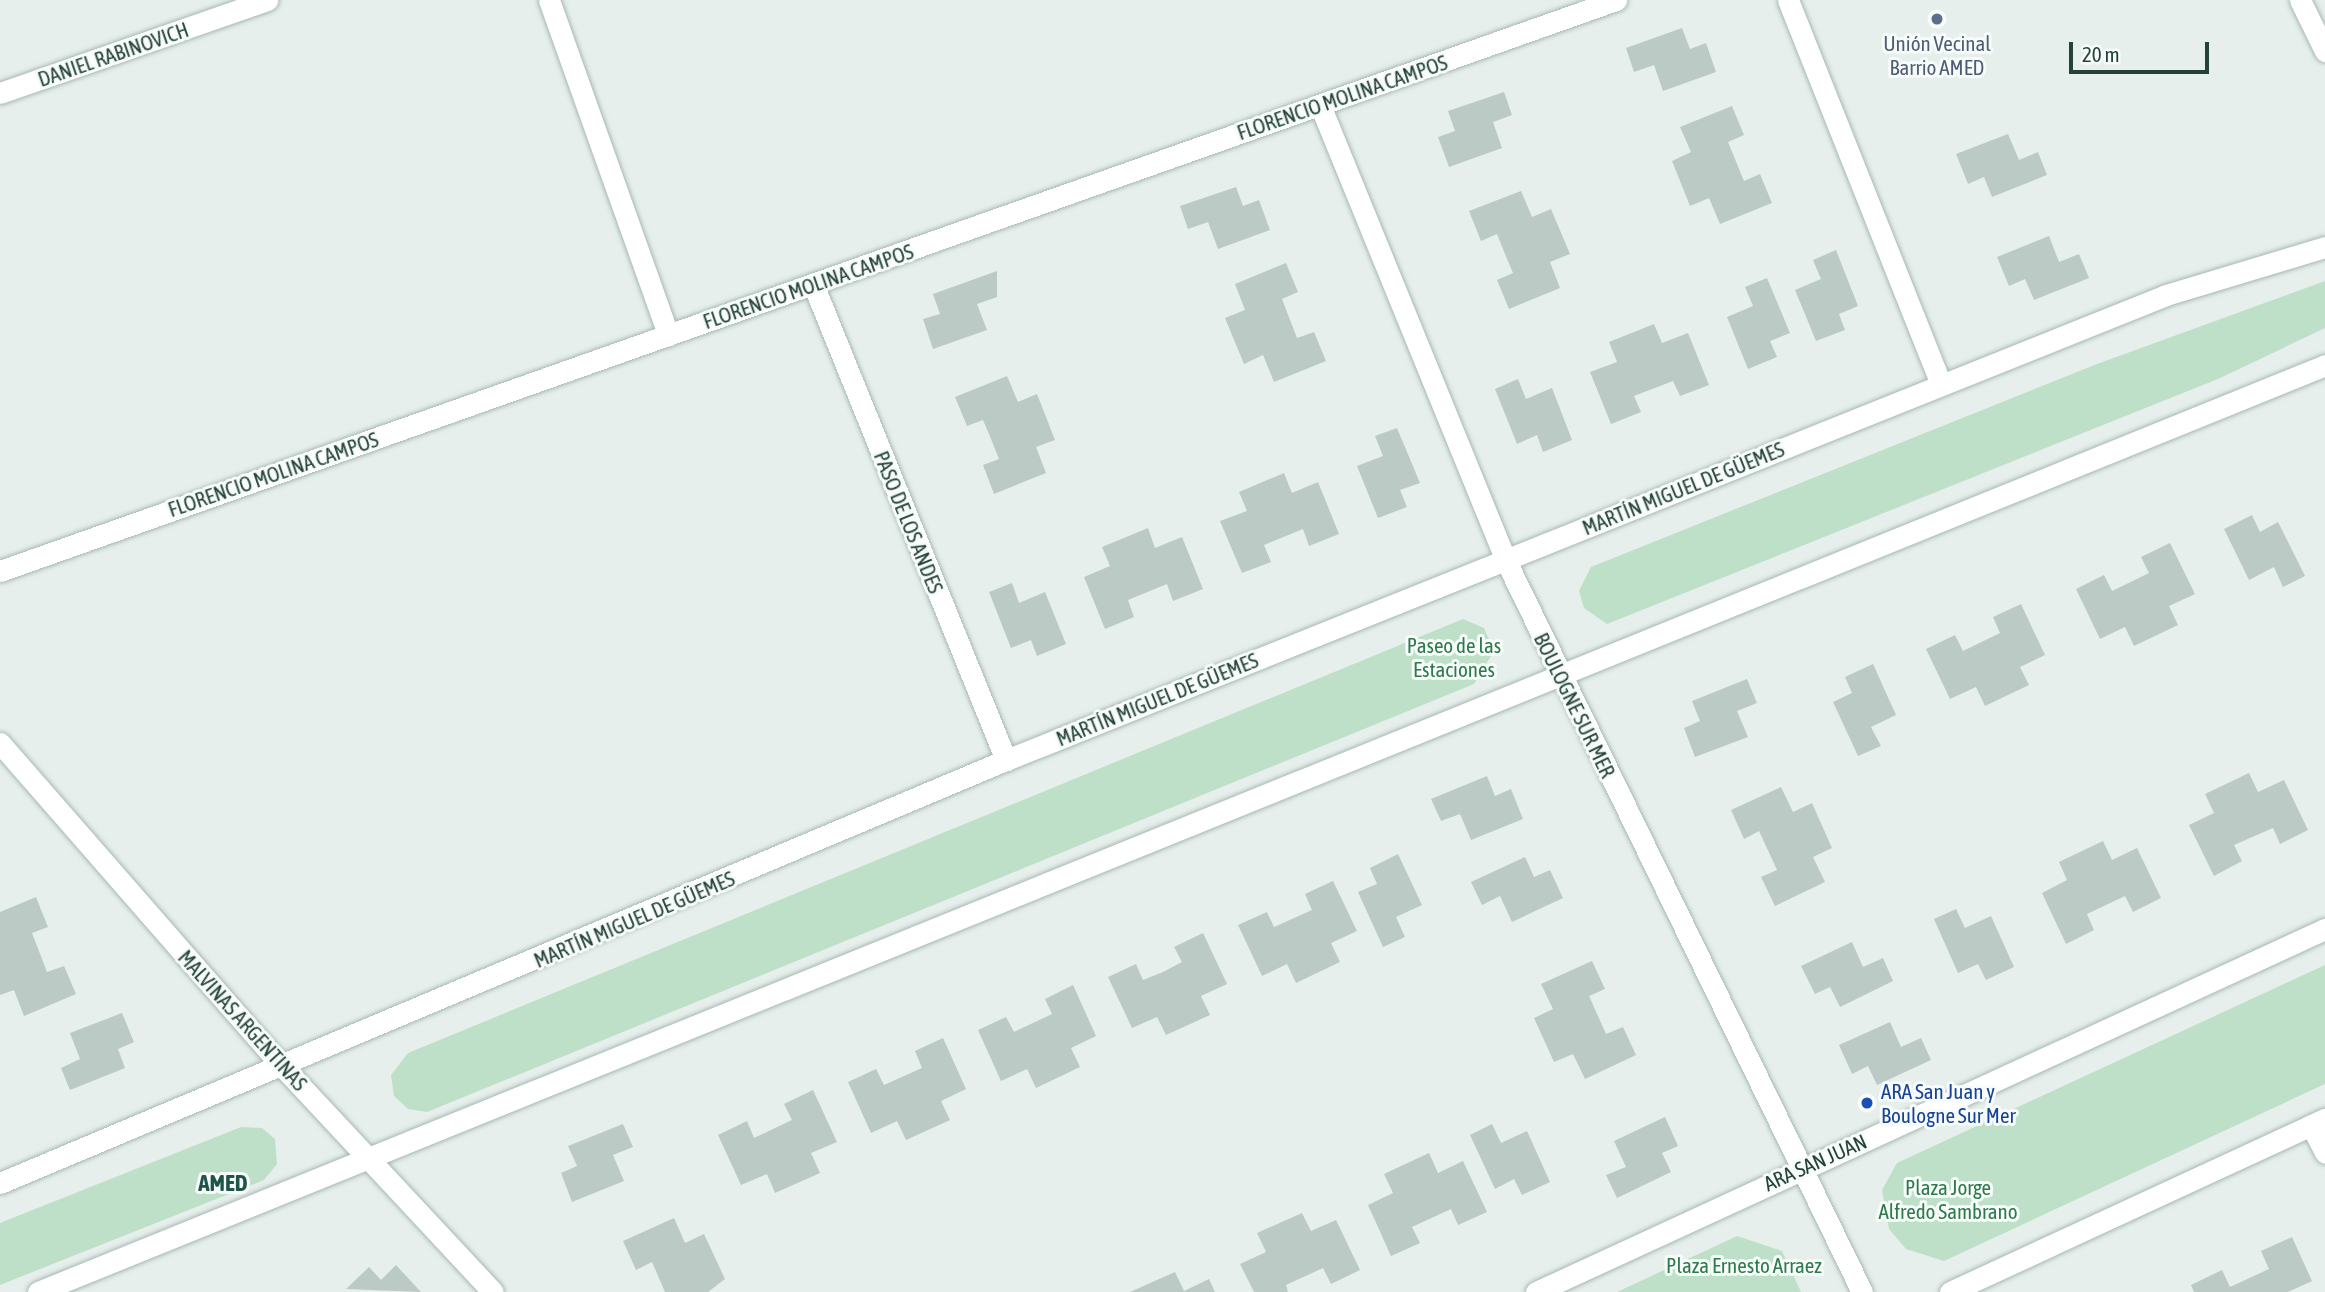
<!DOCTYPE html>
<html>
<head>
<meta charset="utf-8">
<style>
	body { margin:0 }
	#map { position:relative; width:2325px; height:1292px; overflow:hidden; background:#e6efeb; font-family:"Asap Condensed",sans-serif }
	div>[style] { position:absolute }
	.green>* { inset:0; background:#bfe0c8 }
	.building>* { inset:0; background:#bbcac4 }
	.roads { filter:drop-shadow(0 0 2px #a8b8b2) drop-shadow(0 0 2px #a8b8b2) }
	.minor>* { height:21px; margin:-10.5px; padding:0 10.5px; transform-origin:10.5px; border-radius:10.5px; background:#fff }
	.dots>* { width:19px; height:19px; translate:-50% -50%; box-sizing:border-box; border:4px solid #f7fbf9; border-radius:50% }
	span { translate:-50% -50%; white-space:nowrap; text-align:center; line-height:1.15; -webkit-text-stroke:6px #f7fbf9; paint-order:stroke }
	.service-label { font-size:21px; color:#4e5e75 }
	.street-label { font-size:21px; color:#24423a }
	.park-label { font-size:21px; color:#2d7a4b }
	.transit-label { font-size:21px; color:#164399 }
	.left { translate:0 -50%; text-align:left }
	.neighbourhood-label { font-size:23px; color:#1f5548; font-weight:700 }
	.scale { position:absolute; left:2069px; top:42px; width:140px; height:32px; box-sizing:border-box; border:4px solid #24423a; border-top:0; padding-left:9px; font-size:21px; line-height:24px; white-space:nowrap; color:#24423a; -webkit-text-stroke:5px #f7fbf9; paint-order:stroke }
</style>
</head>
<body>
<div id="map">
	<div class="green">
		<i style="clip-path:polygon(2325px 281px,2325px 328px,2218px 379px,1607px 624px,1584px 608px,1579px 591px,1591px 567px,2097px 364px)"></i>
		<i style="clip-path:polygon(1463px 619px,1484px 628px,1494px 651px,1474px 684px,427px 1112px,408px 1109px,394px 1096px,391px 1075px,408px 1053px)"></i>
		<i style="clip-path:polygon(2325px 965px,2325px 1084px,1944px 1261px,1906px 1249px,1889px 1229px,1882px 1190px,1897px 1163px)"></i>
		<i style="clip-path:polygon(241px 1127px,262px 1128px,275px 1139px,277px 1164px,264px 1180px,0 1285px,0 1223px)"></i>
		<i style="clip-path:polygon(1737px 1236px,1782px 1251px,1801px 1292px,1617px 1292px)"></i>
	</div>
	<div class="building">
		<i style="clip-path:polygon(1682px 28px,1690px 49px,1706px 43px,1716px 72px,1663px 91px,1654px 65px,1634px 72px,1626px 48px)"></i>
		<i style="clip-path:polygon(1504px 92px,1512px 115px,1493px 122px,1502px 148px,1449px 167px,1438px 137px,1455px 131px,1448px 111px)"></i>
		<i style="clip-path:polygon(1732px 106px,1744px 135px,1728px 142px,1744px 181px,1760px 174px,1772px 203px,1720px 224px,1709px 198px,1690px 206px,1672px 161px,1691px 152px,1680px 127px)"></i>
		<i style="clip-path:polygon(2008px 134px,2019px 160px,2038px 152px,2047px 175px,1992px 197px,1984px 177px,1968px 184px,1956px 154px)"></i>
		<i style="clip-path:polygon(1236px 187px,1243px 206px,1259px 200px,1270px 230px,1218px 249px,1208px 222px,1188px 229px,1180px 206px)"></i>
		<i style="clip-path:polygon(1521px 191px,1532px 217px,1551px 209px,1570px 254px,1550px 262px,1560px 288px,1509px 309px,1497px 280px,1513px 273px,1505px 254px,1497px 234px,1481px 241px,1469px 211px)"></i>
		<i style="clip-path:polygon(2049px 236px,2059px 262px,2079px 254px,2089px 278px,2034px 300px,2025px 279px,2009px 286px,1997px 257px)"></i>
		<i style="clip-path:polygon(1836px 250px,1858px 306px,1839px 314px,1845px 330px,1816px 341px,1795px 290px,1821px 279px,1813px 260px)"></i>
		<i style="clip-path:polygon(1286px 263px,1298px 292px,1282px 299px,1297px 338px,1314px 332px,1326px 361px,1274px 382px,1263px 355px,1244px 364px,1225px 318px,1245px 310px,1235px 284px)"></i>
		<i style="clip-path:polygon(997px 271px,997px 297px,977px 304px,987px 330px,933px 349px,923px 319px,940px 314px,933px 294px)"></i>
		<i style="clip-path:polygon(1767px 278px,1790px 333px,1770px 341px,1777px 357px,1748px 369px,1727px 317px,1753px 306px,1745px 287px)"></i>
		<i style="clip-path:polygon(1654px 324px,1662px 343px,1688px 333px,1709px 385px,1680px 396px,1673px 381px,1634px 396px,1641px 412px,1611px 424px,1590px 372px,1617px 362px,1609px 342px)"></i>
		<i style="clip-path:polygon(1007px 376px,1018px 402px,1037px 394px,1055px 440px,1036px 447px,1046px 473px,994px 494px,983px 465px,999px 459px,991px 439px,983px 420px,967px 426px,955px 397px)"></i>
		<i style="clip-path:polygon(1518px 379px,1526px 399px,1552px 388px,1572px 440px,1543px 452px,1537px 435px,1517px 444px,1495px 389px)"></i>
		<i style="clip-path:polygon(1397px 428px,1420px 483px,1400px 490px,1407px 507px,1378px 518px,1357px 466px,1383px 456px,1375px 436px)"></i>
		<i style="clip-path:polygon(1284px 473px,1292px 493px,1318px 482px,1339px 534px,1309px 546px,1303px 529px,1264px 545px,1271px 562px,1242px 573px,1220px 521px,1247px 511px,1239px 492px)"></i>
		<i style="clip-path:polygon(2252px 515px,2260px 532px,2278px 522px,2305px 576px,2283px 587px,2274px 567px,2249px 580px,2224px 529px)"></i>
		<i style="clip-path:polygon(1148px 528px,1155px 548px,1182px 537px,1203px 589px,1173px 601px,1167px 584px,1128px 600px,1134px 617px,1105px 629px,1084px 577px,1110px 566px,1102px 547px)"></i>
		<i style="clip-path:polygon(2170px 543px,2195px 594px,2169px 606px,2178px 625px,2134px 646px,2125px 627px,2100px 639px,2076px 589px,2104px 575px,2112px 591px,2149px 573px,2141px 557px)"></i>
		<i style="clip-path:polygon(1012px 583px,1019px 603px,1045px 592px,1066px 644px,1037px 656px,1031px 640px,1011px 648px,989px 592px)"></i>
		<i style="clip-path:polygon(2021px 604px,2045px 655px,2020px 667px,2029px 685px,1985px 706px,1976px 687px,1950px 699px,1926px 649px,1955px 635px,1963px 651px,2000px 633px,1993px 617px)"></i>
		<i style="clip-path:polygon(1873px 664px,1896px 715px,1871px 727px,1881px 746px,1858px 756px,1833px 702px,1852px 693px,1845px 677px)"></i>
		<i style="clip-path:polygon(1747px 679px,1757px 703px,1737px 711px,1748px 737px,1695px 757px,1684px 728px,1700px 721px,1692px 701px)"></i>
		<i style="clip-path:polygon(2249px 773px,2258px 792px,2284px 780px,2308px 830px,2280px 844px,2273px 828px,2234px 845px,2242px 861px,2214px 876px,2189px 825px,2214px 813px,2205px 794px)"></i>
		<i style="clip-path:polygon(1487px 776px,1495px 796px,1511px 789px,1523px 819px,1471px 840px,1460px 814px,1441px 821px,1431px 799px)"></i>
		<i style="clip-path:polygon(1781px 787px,1793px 812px,1812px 803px,1832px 848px,1813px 857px,1825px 882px,1775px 906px,1761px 877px,1777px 870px,1759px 831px,1744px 839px,1731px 810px)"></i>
		<i style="clip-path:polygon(2103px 841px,2112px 860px,2137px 848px,2161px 898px,2133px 912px,2125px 896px,2087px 914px,2094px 930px,2066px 944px,2042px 893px,2067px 880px,2059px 862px)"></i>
		<i style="clip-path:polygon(1398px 854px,1422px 905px,1396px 917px,1405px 937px,1383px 947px,1358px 892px,1377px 884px,1370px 868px)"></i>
		<i style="clip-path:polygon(1525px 857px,1534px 877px,1550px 870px,1563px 898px,1512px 922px,1500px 896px,1482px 905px,1471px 882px)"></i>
		<i style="clip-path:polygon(1333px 881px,1357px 931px,1331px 943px,1340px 962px,1296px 983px,1287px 964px,1262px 976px,1238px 925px,1267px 912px,1274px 927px,1312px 910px,1305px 894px)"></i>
		<i style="clip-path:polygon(36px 897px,48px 927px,32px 933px,47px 972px,64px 966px,76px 994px,24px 1016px,14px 990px,0 995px,0 912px)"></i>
		<i style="clip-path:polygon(1956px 909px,1965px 928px,1991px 916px,2014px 967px,1986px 980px,1978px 964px,1958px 973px,1934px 919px)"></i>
		<i style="clip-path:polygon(1203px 933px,1227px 984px,1201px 996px,1210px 1015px,1166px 1035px,1157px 1017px,1132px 1028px,1108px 977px,1136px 964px,1143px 980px,1163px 972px,1182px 962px,1174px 947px)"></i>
		<i style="clip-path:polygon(1852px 942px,1863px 967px,1883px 958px,1893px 981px,1840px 1007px,1830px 987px,1815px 994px,1801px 966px)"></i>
		<i style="clip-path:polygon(1592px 961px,1605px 989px,1589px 996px,1606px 1034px,1623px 1027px,1636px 1055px,1585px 1079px,1573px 1054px,1554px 1062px,1534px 1018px,1553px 1009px,1541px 984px)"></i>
		<i style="clip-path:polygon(1073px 985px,1096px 1036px,1071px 1048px,1080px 1067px,1036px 1088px,1027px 1069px,1001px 1081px,978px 1030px,1006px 1017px,1014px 1032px,1052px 1014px,1045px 999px)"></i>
		<i style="clip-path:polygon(122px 1013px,134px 1042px,118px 1049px,125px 1068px,70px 1090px,61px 1068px,80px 1059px,70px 1033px)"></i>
		<i style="clip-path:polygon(1890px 1022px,1901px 1047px,1921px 1038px,1931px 1060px,1877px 1085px,1868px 1066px,1852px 1074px,1839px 1045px)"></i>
		<i style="clip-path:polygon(943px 1038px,966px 1089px,941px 1101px,950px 1120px,906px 1140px,897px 1121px,871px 1133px,848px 1082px,876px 1069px,884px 1085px,922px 1068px,915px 1051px)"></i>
		<i style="clip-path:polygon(813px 1090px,837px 1142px,811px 1153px,820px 1173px,775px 1193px,767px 1174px,741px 1185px,718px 1135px,747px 1121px,754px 1138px,792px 1120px,784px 1104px)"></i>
		<i style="clip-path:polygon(1665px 1117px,1678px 1146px,1662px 1153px,1671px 1172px,1617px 1198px,1606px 1175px,1626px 1167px,1614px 1141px)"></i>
		<i style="clip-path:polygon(623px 1124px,633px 1147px,613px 1155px,624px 1181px,572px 1202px,561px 1173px,577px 1166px,568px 1146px)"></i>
		<i style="clip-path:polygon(1492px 1124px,1501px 1143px,1527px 1131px,1550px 1182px,1522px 1195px,1514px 1179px,1495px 1189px,1470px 1135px)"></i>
		<i style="clip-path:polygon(1429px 1153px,1438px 1173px,1463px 1161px,1487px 1212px,1458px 1225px,1451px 1209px,1412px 1227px,1420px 1243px,1391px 1256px,1368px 1205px,1393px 1193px,1384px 1174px)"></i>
		<i style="clip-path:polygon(1302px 1213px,1311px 1231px,1336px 1220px,1360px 1270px,1331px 1284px,1323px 1268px,1286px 1285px,1288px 1292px,1254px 1292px,1240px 1264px,1266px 1252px,1257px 1233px)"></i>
		<i style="clip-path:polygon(674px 1218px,685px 1243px,704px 1234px,725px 1279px,708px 1292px,665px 1292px,652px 1262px,636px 1270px,623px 1241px)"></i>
		<i style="clip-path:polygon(2292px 1237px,2312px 1281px,2288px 1292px,2194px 1292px,2191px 1285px,2222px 1270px,2230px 1287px,2269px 1269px,2261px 1251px)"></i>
		<i style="clip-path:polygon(396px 1265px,421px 1292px,346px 1289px,369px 1267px,381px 1280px)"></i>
		<i style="clip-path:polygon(1175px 1272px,1184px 1291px,1209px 1279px,1215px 1292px,1130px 1292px)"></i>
	</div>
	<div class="roads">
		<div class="minor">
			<i style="left:549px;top:0;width:356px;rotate:70.4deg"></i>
			<i style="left:1788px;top:0;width:413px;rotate:68.3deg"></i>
			<i style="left:2300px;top:0;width:57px;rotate:63.9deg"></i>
			<i style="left:0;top:93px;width:283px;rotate:-19.2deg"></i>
			<i style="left:1320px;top:105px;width:490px;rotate:67.8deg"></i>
			<i style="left:1505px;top:559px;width:815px;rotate:64.03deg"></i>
			<i style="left:813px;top:284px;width:514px;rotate:67.93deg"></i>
			<i style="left:0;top:571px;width:1714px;rotate:-19.46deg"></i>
			<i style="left:0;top:743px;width:432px;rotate:48.9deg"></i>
			<i style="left:284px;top:1068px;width:306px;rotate:47deg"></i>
			<i style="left:2311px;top:1125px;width:31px;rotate:63deg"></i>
			<i style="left:0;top:1183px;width:1091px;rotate:-22.81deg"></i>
			<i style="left:1006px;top:760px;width:1250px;rotate:-21.84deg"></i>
			<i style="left:2166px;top:295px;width:166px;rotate:-16.8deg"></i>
			<i style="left:38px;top:1292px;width:2468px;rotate:-22.06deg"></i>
			<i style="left:1536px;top:1292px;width:868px;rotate:-24.71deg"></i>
			<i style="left:1950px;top:1292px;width:413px;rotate:-24.8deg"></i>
		</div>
	</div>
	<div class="dots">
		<i style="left:1937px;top:19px;background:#5c6f8a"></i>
		<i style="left:1867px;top:1103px;background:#1a4fb4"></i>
	</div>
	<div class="service-label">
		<span style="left:1937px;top:55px">Unión Vecinal<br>Barrio AMED</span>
	</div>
	<div class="street-label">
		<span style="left:113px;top:54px;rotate:-19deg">DANIEL RABINOVICH</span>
		<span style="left:1342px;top:97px;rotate:-19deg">FLORENCIO MOLINA CAMPOS</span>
		<span style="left:808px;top:286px;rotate:-19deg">FLORENCIO MOLINA CAMPOS</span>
		<span style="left:273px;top:474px;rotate:-19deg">FLORENCIO MOLINA CAMPOS</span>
		<span style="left:1683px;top:488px;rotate:-22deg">MARTÍN MIGUEL DE GÜEMES</span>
		<span style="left:909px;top:522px;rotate:68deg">PASO DE LOS ANDES</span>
		<span style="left:1157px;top:699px;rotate:-22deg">MARTÍN MIGUEL DE GÜEMES</span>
		<span style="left:1575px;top:705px;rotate:64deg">BOULOGNE SUR MER</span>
		<span style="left:634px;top:919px;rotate:-23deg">MARTÍN MIGUEL DE GÜEMES</span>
		<span style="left:243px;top:1020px;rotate:48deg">MALVINAS ARGENTINAS</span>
		<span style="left:1815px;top:1162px;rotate:-24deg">ARA SAN JUAN</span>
	</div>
	<div class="park-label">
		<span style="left:1454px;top:657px">Paseo de las<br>Estaciones</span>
		<span style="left:1948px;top:1199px">Plaza Jorge<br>Alfredo Sambrano</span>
		<span style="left:1744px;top:1265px">Plaza Ernesto Arraez</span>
	</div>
	<div class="transit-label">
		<span class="left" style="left:1881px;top:1103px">ARA San Juan y<br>Boulogne Sur Mer</span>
	</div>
	<div class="neighbourhood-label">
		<span style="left:223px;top:1183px">AMED</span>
	</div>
	<div class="scale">20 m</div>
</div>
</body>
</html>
